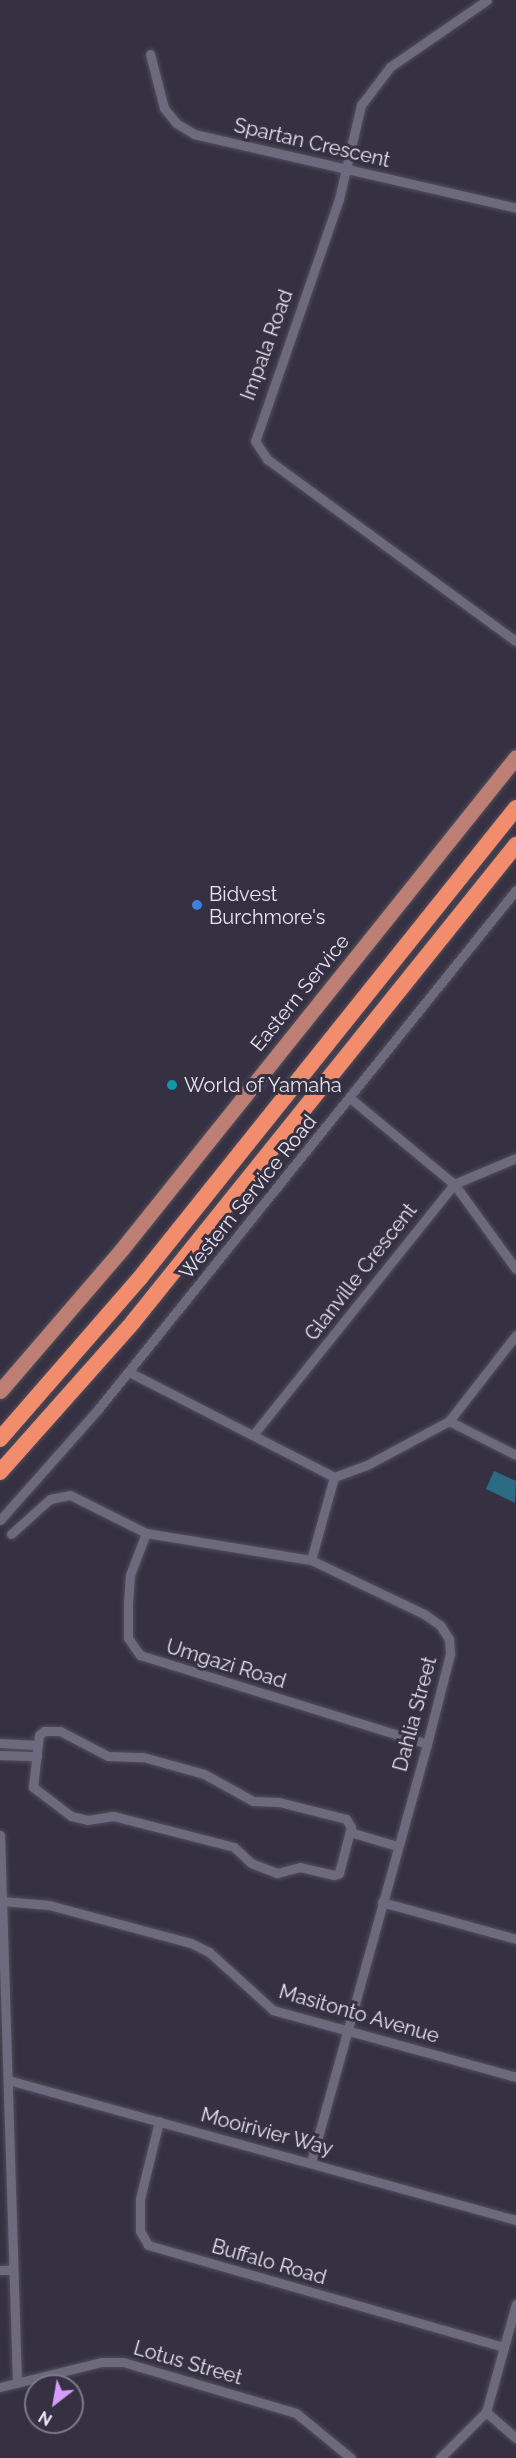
<!DOCTYPE html>
<html>
<head>
<meta charset="utf-8">
<style>
	body { margin:0 }
	#map { position:relative; width:516px; height:2458px; overflow:hidden; background:#353142; font-family:Raleway,sans-serif }
	div>[style] { position:absolute }
	.water>* { inset:0; background:#2b6b83 }
	.roads { filter:drop-shadow(0 0 2px #514e5c) drop-shadow(0 0 2px #514e5c) }
	.street>* { height:9px; margin:-4.5px; padding:0 4.5px; transform-origin:4.5px; border-radius:4.5px; background:#6e6a7d }
	.primary>* { height:15px; margin:-7.5px; padding:0 7.5px; transform-origin:7.5px; border-radius:7.5px; background:#bd7e73 }
	.highway>* { height:16px; margin:-8px; padding:0 8px; transform-origin:8px; border-radius:8px; background:#f18c6d }
	.dots>* { width:16px; height:16px; translate:-50% -50%; box-sizing:border-box; border:3px solid #353142; border-radius:50% }
	span { translate:-50% -50%; white-space:nowrap; text-align:center; line-height:1.15; -webkit-text-stroke:6px #353142; paint-order:stroke }
	.street-label { font-size:20px; color:#e7e5f0 }
	.poi-label { font-size:20px; color:#e7e5f0 }
	.left { translate:0 -50%; text-align:left }
	.north { position:absolute; left:24px; top:2374px; width:60px; height:60px; box-sizing:border-box; background:#353142; border:2px solid #7c7988; border-radius:50%; rotate:211deg; font-size:16px; font-weight:700; line-height:24px; text-align:center; color:#e7e5f0 }
	.north::after { content:''; display:block; margin:auto; width:21px; height:27px; background:#d59cfb; clip-path:polygon(50% 0,100% 100%,50% 72%,0 100%) }
</style>
</head>
<body>
<div id="map">
	<div class="water">
		<i style="clip-path:polygon(494px 1471px,516px 1481px,515px 1503px,486px 1489px)"></i>
	</div>
	<div class="roads">
		<div class="street">
			<i style="left:487px;top:0;width:118px;rotate:145.4deg"></i>
			<i style="left:390px;top:67px;width:48px;rotate:127.3deg"></i>
			<i style="left:361px;top:105px;width:97px;rotate:103.2deg"></i>
			<i style="left:339px;top:199px;width:256px;rotate:109.1deg"></i>
			<i style="left:255px;top:441px;width:22px;rotate:56deg"></i>
			<i style="left:267px;top:459px;width:308px;rotate:36.2deg"></i>
			<i style="left:150px;top:54px;width:56px;rotate:75.5deg"></i>
			<i style="left:164px;top:108px;width:19px;rotate:51deg"></i>
			<i style="left:176px;top:123px;width:21px;rotate:31deg"></i>
			<i style="left:194px;top:134px;width:330px;rotate:12.9deg"></i>
			<i style="left:350px;top:1098px;width:135px;rotate:39.6deg"></i>
			<i style="left:454px;top:1184px;width:105px;rotate:53.9deg"></i>
			<i style="left:129px;top:1372px;width:230px;rotate:27.1deg"></i>
			<i style="left:449px;top:1421px;width:75px;rotate:26.9deg"></i>
			<i style="left:253px;top:1435px;width:322px;rotate:-51.3deg"></i>
			<i style="left:454px;top:1184px;width:67px;rotate:-22.8deg"></i>
			<i style="left:334px;top:1477px;width:35px;rotate:-20deg"></i>
			<i style="left:367px;top:1465px;width:93px;rotate:-28.2deg"></i>
			<i style="left:449px;top:1421px;width:109px;rotate:-52.1deg"></i>
			<i style="left:0;top:1520px;width:149px;rotate:-48.5deg"></i>
			<i style="left:99px;top:1408px;width:665px;rotate:-51.17deg"></i>
			<i style="left:146px;top:1533px;width:45px;rotate:110.9deg"></i>
			<i style="left:130px;top:1575px;width:27px;rotate:94deg"></i>
			<i style="left:128px;top:1602px;width:36px;rotate:90deg"></i>
			<i style="left:128px;top:1638px;width:21px;rotate:55deg"></i>
			<i style="left:140px;top:1655px;width:300px;rotate:17.2deg"></i>
			<i style="left:11px;top:1534px;width:52px;rotate:-41.9deg"></i>
			<i style="left:50px;top:1499px;width:20px;rotate:-11deg"></i>
			<i style="left:70px;top:1495px;width:85px;rotate:26.6deg"></i>
			<i style="left:146px;top:1533px;width:167px;rotate:9.3deg"></i>
			<i style="left:311px;top:1560px;width:125px;rotate:25.5deg"></i>
			<i style="left:424px;top:1614px;width:19px;rotate:35deg"></i>
			<i style="left:440px;top:1625px;width:17px;rotate:57deg"></i>
			<i style="left:449px;top:1639px;width:15px;rotate:86deg"></i>
			<i style="left:450px;top:1654px;width:93px;rotate:104.3deg"></i>
			<i style="left:427px;top:1744px;width:434px;rotate:105.5deg"></i>
			<i style="left:311px;top:1560px;width:86px;rotate:-74.5deg"></i>
			<i style="left:60px;top:1731px;width:54px;rotate:27.5deg"></i>
			<i style="left:108px;top:1756px;width:35px;rotate:2deg"></i>
			<i style="left:143px;top:1757px;width:63px;rotate:15.6deg"></i>
			<i style="left:204px;top:1774px;width:56px;rotate:28.9deg"></i>
			<i style="left:253px;top:1801px;width:26px;rotate:2deg"></i>
			<i style="left:279px;top:1802px;width:69px;rotate:14.2deg"></i>
			<i style="left:346px;top:1819px;width:9px;rotate:58deg"></i>
			<i style="left:351px;top:1827px;width:48px;rotate:104.6deg"></i>
			<i style="left:339px;top:1873px;width:5px;rotate:158deg"></i>
			<i style="left:334px;top:1875px;width:35px;rotate:-167deg"></i>
			<i style="left:300px;top:1867px;width:24px;rotate:165deg"></i>
			<i style="left:277px;top:1873px;width:28px;rotate:-159deg"></i>
			<i style="left:251px;top:1863px;width:23px;rotate:-137deg"></i>
			<i style="left:234px;top:1847px;width:125px;rotate:-165.6deg"></i>
			<i style="left:113px;top:1816px;width:25px;rotate:171deg"></i>
			<i style="left:88px;top:1820px;width:17px;rotate:-167deg"></i>
			<i style="left:71px;top:1816px;width:48px;rotate:-142.7deg"></i>
			<i style="left:33px;top:1787px;width:52px;rotate:-83.4deg"></i>
			<i style="left:39px;top:1735px;width:6px;rotate:-39deg"></i>
			<i style="left:44px;top:1731px;width:16px"></i>
			<i style="left:0;top:1743px;width:37px;rotate:3deg"></i>
			<i style="left:0;top:1755px;width:37px;rotate:2deg"></i>
			<i style="left:350px;top:1832px;width:49px;rotate:16.6deg"></i>
			<i style="left:0;top:1835px;width:548px;rotate:88.22deg"></i>
			<i style="left:2px;top:1901px;width:47px;rotate:4.9deg"></i>
			<i style="left:49px;top:1905px;width:147px;rotate:15deg"></i>
			<i style="left:191px;top:1943px;width:20px;rotate:27deg"></i>
			<i style="left:209px;top:1952px;width:86px;rotate:42.2deg"></i>
			<i style="left:273px;top:2010px;width:252px;rotate:15.4deg"></i>
			<i style="left:382px;top:1902px;width:139px;rotate:15.4deg"></i>
			<i style="left:8px;top:2080px;width:527px;rotate:15.41deg"></i>
			<i style="left:159px;top:2121px;width:80px;rotate:103.7deg"></i>
			<i style="left:140px;top:2199px;width:32px;rotate:90deg"></i>
			<i style="left:140px;top:2231px;width:16px;rotate:60deg"></i>
			<i style="left:148px;top:2245px;width:370px;rotate:16deg"></i>
			<i style="left:0;top:2270px;width:13px"></i>
			<i style="left:0;top:2387px;width:105px;rotate:-13.8deg"></i>
			<i style="left:102px;top:2362px;width:21px"></i>
			<i style="left:123px;top:2362px;width:180px;rotate:16.4deg"></i>
			<i style="left:296px;top:2413px;width:71px;rotate:39.3deg"></i>
			<i style="left:486px;top:2412px;width:40px;rotate:41deg"></i>
			<i style="left:440px;top:2458px;width:65px;rotate:-45deg"></i>
			<i style="left:486px;top:2412px;width:112px;rotate:-74.5deg"></i>
		</div>
		<div class="primary">
			<i style="left:0;top:1391px;width:187px;rotate:-49.3deg"></i>
			<i style="left:122px;top:1249px;width:630px;rotate:-51.31deg"></i>
		</div>
		<div class="highway">
			<i style="left:0;top:1439px;width:213px;rotate:-49deg"></i>
			<i style="left:140px;top:1278px;width:602px;rotate:-51.34deg"></i>
			<i style="left:0;top:1472px;width:200px;rotate:-48.4deg"></i>
			<i style="left:133px;top:1322px;width:612px;rotate:-51.24deg"></i>
		</div>
	</div>
	<div class="dots">
		<i style="left:197px;top:905px;background:#3f7fe0"></i>
		<i style="left:172px;top:1085px;background:#0f9aa8"></i>
	</div>
	<div class="street-label">
		<span style="left:312px;top:143px;rotate:13deg">Spartan Crescent</span>
		<span style="left:267px;top:345px;rotate:-70deg">Impala Road</span>
		<span style="left:300px;top:993px;rotate:-51deg">Eastern Service</span>
		<span style="left:248px;top:1197px;rotate:-51deg">Western Service Road</span>
		<span style="left:361px;top:1272px;rotate:-52deg">Glanville Crescent</span>
		<span style="left:226px;top:1664px;rotate:17deg">Umgazi Road</span>
		<span style="left:415px;top:1714px;rotate:-75deg">Dahlia Street</span>
		<span style="left:359px;top:2014px;rotate:16deg">Masitonto Avenue</span>
		<span style="left:267px;top:2132px;rotate:15deg">Mooirivier Way</span>
		<span style="left:269px;top:2262px;rotate:16deg">Buffalo Road</span>
		<span style="left:188px;top:2363px;rotate:16deg">Lotus Street</span>
	</div>
	<div class="poi-label">
		<span class="left" style="left:209px;top:906px">Bidvest<br>Burchmore's</span>
		<span class="left" style="left:184px;top:1085px">World of Yamaha</span>
	</div>
	<div class="north">N</div>
</div>
</body>
</html>
